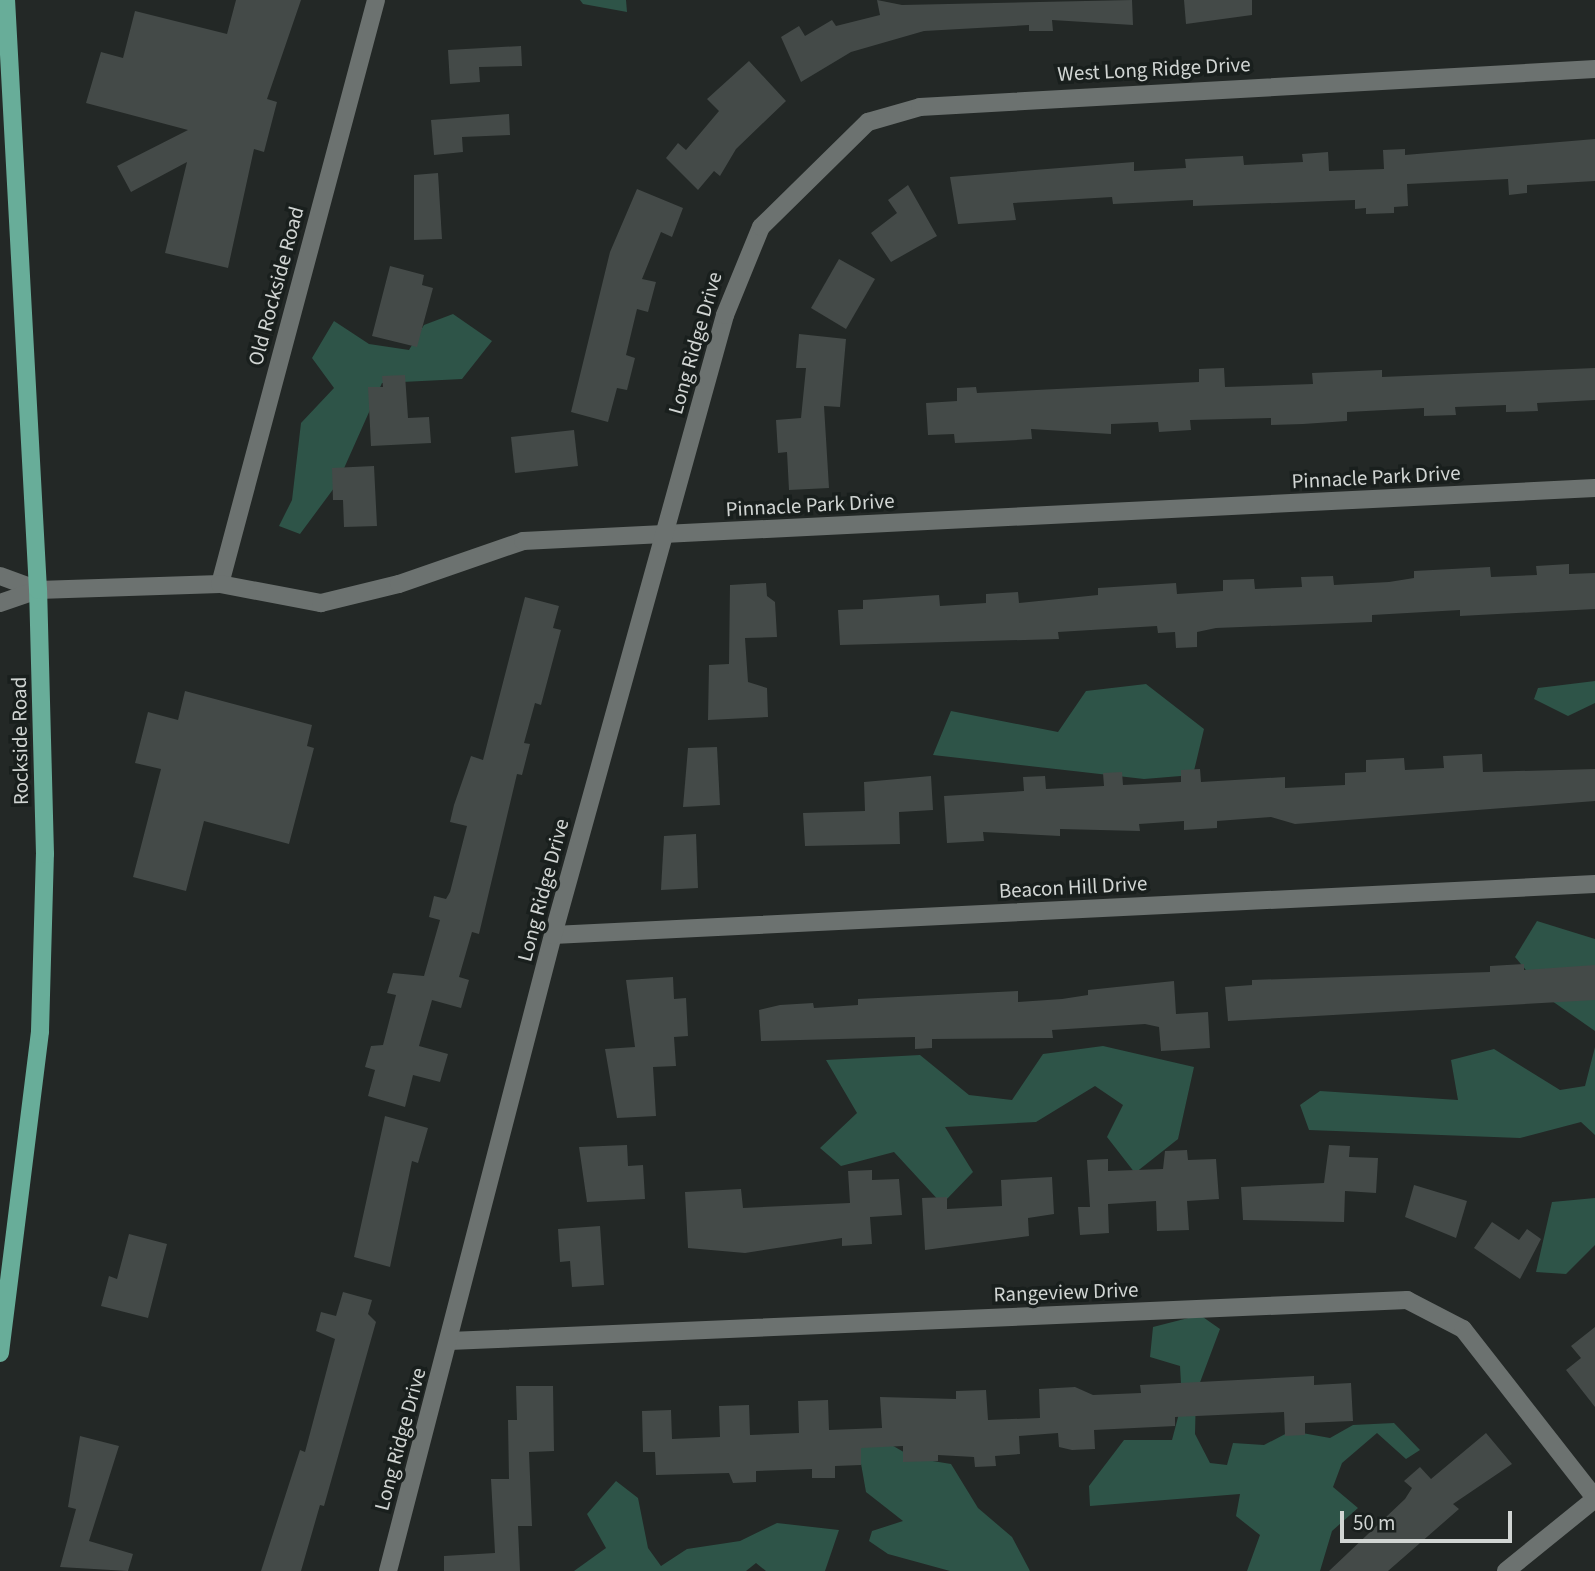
<!DOCTYPE html>
<html>
<head>
<meta charset="utf-8">
<style>
	body { margin:0 }
	#map { position:relative; width:1595px; height:1571px; overflow:hidden; background:#232826; font-family:"Source Sans 3",sans-serif }
	div>[style] { position:absolute }
	.forest>* { inset:0; background:#2e5448 }
	.building>* { inset:0; background:#444a48 }
	.street>* { height:18px; margin:-9px; padding:0 9px; transform-origin:9px; border-radius:9px; background:#6c7270 }
	.primary>* { height:18px; margin:-9px; padding:0 9px; transform-origin:9px; border-radius:9px; background:#68ad99 }
	span { translate:-50% -50%; white-space:nowrap; text-align:center; line-height:1.15; -webkit-text-stroke:7px #191f1d; paint-order:stroke }
	.street-label { font-size:21px; color:#d1d5d3 }
	.scale { position:absolute; left:1340px; top:1511px; width:172px; height:32px; box-sizing:border-box; border:4px solid #d1d5d3; border-top:0; padding-left:9px; font-size:21px; line-height:24px; white-space:nowrap; color:#d1d5d3; -webkit-text-stroke:5px #191f1d; paint-order:stroke }
</style>
</head>
<body>
<div id="map">
	<div class="forest">
		<i style="clip-path:polygon(580px 0,626px 0,627px 12px,583px 4px)"></i>
		<i style="clip-path:polygon(453px 314px,492px 341px,462px 379px,382px 383px,337px 484px,300px 534px,279px 526px,292px 500px,301px 423px,334px 388px,312px 358px,334px 321px,369px 344px,409px 350px,424px 325px)"></i>
		<i style="clip-path:polygon(1595px 681px,1595px 703px,1568px 716px,1534px 699px,1538px 688px)"></i>
		<i style="clip-path:polygon(1146px 684px,1204px 729px,1193px 775px,1144px 779px,933px 755px,951px 711px,1058px 732px,1086px 691px)"></i>
		<i style="clip-path:polygon(1537px 921px,1595px 939px,1595px 1031px,1552px 1001px,1515px 957px)"></i>
		<i style="clip-path:polygon(1103px 1046px,1194px 1067px,1178px 1139px,1135px 1173px,1107px 1137px,1123px 1105px,1095px 1086px,1036px 1122px,945px 1127px,973px 1172px,942px 1204px,894px 1152px,841px 1166px,820px 1148px,857px 1113px,826px 1060px,920px 1055px,969px 1095px,1012px 1100px,1043px 1054px)"></i>
		<i style="clip-path:polygon(1595px 1047px,1595px 1135px,1581px 1122px,1520px 1138px,1309px 1130px,1300px 1105px,1320px 1091px,1458px 1100px,1451px 1060px,1494px 1049px,1560px 1090px,1585px 1086px)"></i>
		<i style="clip-path:polygon(1595px 1198px,1595px 1245px,1566px 1274px,1536px 1272px,1552px 1202px)"></i>
		<i style="clip-path:polygon(1200px 1315px,1220px 1329px,1196px 1393px,1195px 1434px,1210px 1463px,1227px 1465px,1233px 1443px,1264px 1445px,1291px 1431px,1330px 1438px,1353px 1425px,1394px 1423px,1420px 1450px,1406px 1459px,1377px 1433px,1342px 1463px,1333px 1487px,1358px 1508px,1332px 1531px,1320px 1571px,1247px 1571px,1260px 1535px,1236px 1516px,1240px 1494px,1090px 1506px,1089px 1486px,1124px 1440px,1172px 1440px,1182px 1402px,1180px 1366px,1150px 1357px,1153px 1327px)"></i>
		<i style="clip-path:polygon(876px 1436px,914px 1458px,951px 1464px,978px 1508px,1012px 1537px,1030px 1571px,950px 1571px,888px 1554px,869px 1541px,872px 1531px,903px 1521px,866px 1492px,857px 1441px)"></i>
		<i style="clip-path:polygon(616px 1481px,638px 1498px,648px 1548px,661px 1566px,687px 1549px,740px 1541px,777px 1523px,839px 1530px,825px 1571px,766px 1571px,756px 1563px,746px 1571px,574px 1571px,606px 1548px,587px 1514px)"></i>
	</div>
	<div class="building">
		<i style="clip-path:polygon(236px 0,301px 0,267px 99px,277px 102px,264px 152px,254px 149px,228px 268px,165px 253px,187px 162px,131px 192px,117px 166px,188px 130px,86px 103px,101px 52px,123px 58px,135px 11px,227px 34px)"></i>
		<i style="clip-path:polygon(877px 0,902px 5px,1132px 0,1133px 25px,1052px 20px,1053px 31px,1029px 31px,1029px 25px,924px 31px,851px 52px,801px 82px,781px 37px,799px 26px,805px 36px,832px 20px,836px 26px,880px 15px)"></i>
		<i style="clip-path:polygon(1184px 0,1252px 0,1252px 15px,1186px 24px)"></i>
		<i style="clip-path:polygon(521px 46px,522px 66px,479px 67px,480px 82px,450px 84px,448px 50px)"></i>
		<i style="clip-path:polygon(749px 61px,786px 101px,736px 149px,720px 176px,714px 171px,698px 190px,666px 158px,678px 143px,686px 150px,719px 111px,707px 99px)"></i>
		<i style="clip-path:polygon(509px 114px,510px 135px,462px 137px,463px 152px,434px 155px,431px 120px)"></i>
		<i style="clip-path:polygon(1595px 139px,1595px 181px,1527px 185px,1527px 193px,1509px 195px,1508px 179px,1407px 184px,1408px 206px,1394px 207px,1394px 213px,1366px 214px,1366px 208px,1355px 209px,1355px 200px,1193px 206px,1193px 200px,1113px 204px,1112px 197px,1013px 203px,1016px 220px,958px 224px,950px 177px,1134px 162px,1134px 171px,1186px 168px,1185px 159px,1243px 156px,1244px 165px,1303px 162px,1302px 154px,1328px 152px,1329px 171px,1384px 169px,1383px 150px,1405px 149px,1405px 155px)"></i>
		<i style="clip-path:polygon(438px 173px,442px 239px,414px 240px,414px 175px)"></i>
		<i style="clip-path:polygon(908px 185px,937px 236px,891px 262px,871px 233px,897px 213px,888px 200px)"></i>
		<i style="clip-path:polygon(637px 189px,683px 208px,672px 237px,661px 232px,642px 279px,656px 282px,648px 312px,637px 309px,626px 355px,635px 358px,627px 390px,617px 388px,608px 422px,571px 412px,610px 252px)"></i>
		<i style="clip-path:polygon(839px 259px,875px 279px,846px 329px,811px 308px)"></i>
		<i style="clip-path:polygon(390px 266px,424px 275px,422px 285px,433px 288px,417px 347px,372px 336px)"></i>
		<i style="clip-path:polygon(799px 334px,846px 339px,840px 407px,824px 406px,829px 488px,789px 490px,787px 452px,778px 453px,776px 420px,801px 418px,806px 368px,796px 368px)"></i>
		<i style="clip-path:polygon(1224px 368px,1225px 387px,1313px 384px,1312px 373px,1382px 370px,1382px 377px,1595px 368px,1595px 400px,1537px 403px,1538px 411px,1506px 412px,1506px 405px,1455px 407px,1456px 415px,1424px 416px,1424px 408px,1347px 412px,1347px 421px,1303px 424px,1271px 425px,1271px 418px,1190px 420px,1191px 430px,1159px 432px,1158px 422px,1111px 424px,1111px 434px,1031px 429px,1032px 439px,1000px 441px,955px 443px,954px 434px,928px 435px,926px 403px,957px 401px,957px 388px,976px 387px,977px 393px,1199px 382px,1199px 369px)"></i>
		<i style="clip-path:polygon(405px 375px,408px 418px,429px 417px,431px 443px,371px 446px,368px 387px,383px 387px,382px 376px)"></i>
		<i style="clip-path:polygon(574px 430px,578px 466px,515px 473px,511px 437px)"></i>
		<i style="clip-path:polygon(374px 466px,377px 526px,344px 527px,343px 500px,333px 500px,332px 468px)"></i>
		<i style="clip-path:polygon(1569px 564px,1569px 574px,1595px 573px,1595px 609px,1460px 616px,1460px 610px,1372px 615px,1372px 622px,1216px 628px,1197px 632px,1197px 647px,1176px 648px,1175px 632px,1158px 633px,1157px 626px,1058px 632px,1059px 639px,840px 645px,838px 610px,863px 609px,863px 600px,939px 595px,940px 606px,986px 603px,986px 594px,1018px 592px,1019px 603px,1098px 595px,1098px 588px,1176px 583px,1177px 594px,1223px 591px,1223px 580px,1254px 579px,1255px 589px,1302px 587px,1301px 577px,1333px 576px,1334px 585px,1389px 582px,1414px 578px,1414px 571px,1490px 567px,1491px 577px,1537px 575px,1536px 566px)"></i>
		<i style="clip-path:polygon(766px 583px,767px 596px,775px 602px,777px 637px,745px 638px,748px 682px,767px 688px,768px 717px,708px 720px,709px 665px,729px 664px,730px 585px)"></i>
		<i style="clip-path:polygon(525px 597px,559px 606px,553px 628px,561px 630px,541px 705px,535px 703px,524px 743px,530px 744px,522px 775px,517px 774px,479px 934px,472px 932px,459px 977px,469px 980px,461px 1008px,432px 1000px,419px 1046px,448px 1054px,440px 1082px,413px 1075px,405px 1107px,368px 1096px,375px 1070px,365px 1067px,371px 1046px,383px 1045px,396px 995px,387px 993px,393px 973px,424px 976px,440px 920px,429px 917px,434px 896px,446px 899px,450px 892px,467px 826px,450px 822px,454px 805px,471px 756px,483px 760px)"></i>
		<i style="clip-path:polygon(185px 691px,312px 725px,307px 746px,314px 748px,289px 844px,204px 821px,186px 891px,133px 877px,161px 769px,135px 763px,148px 712px,178px 720px)"></i>
		<i style="clip-path:polygon(717px 747px,720px 805px,683px 807px,688px 748px)"></i>
		<i style="clip-path:polygon(1482px 754px,1483px 772px,1595px 769px,1595px 801px,1295px 824px,1271px 817px,1217px 821px,1217px 828px,1184px 830px,1184px 821px,1139px 824px,1140px 831px,1060px 829px,1060px 836px,983px 832px,984px 841px,947px 843px,944px 796px,1024px 791px,1023px 777px,1045px 776px,1046px 789px,1104px 786px,1103px 773px,1122px 772px,1123px 785px,1181px 782px,1181px 770px,1200px 769px,1201px 782px,1285px 777px,1285px 788px,1345px 785px,1345px 773px,1366px 772px,1366px 760px,1404px 758px,1405px 770px,1444px 768px,1443px 756px)"></i>
		<i style="clip-path:polygon(931px 776px,933px 810px,899px 812px,900px 844px,805px 846px,803px 813px,865px 811px,864px 782px)"></i>
		<i style="clip-path:polygon(696px 834px,698px 888px,661px 890px,664px 836px)"></i>
		<i style="clip-path:polygon(1524px 964px,1524px 970px,1595px 965px,1595px 1000px,1228px 1021px,1225px 987px,1252px 985px,1252px 980px,1490px 972px,1490px 966px)"></i>
		<i style="clip-path:polygon(673px 977px,674px 999px,686px 998px,688px 1036px,674px 1037px,676px 1066px,653px 1067px,656px 1116px,617px 1118px,605px 1049px,635px 1047px,626px 980px)"></i>
		<i style="clip-path:polygon(1174px 981px,1176px 1014px,1208px 1012px,1210px 1048px,1161px 1051px,1159px 1027px,1145px 1024px,1052px 1030px,1053px 1038px,932px 1039px,932px 1048px,915px 1049px,915px 1037px,761px 1041px,759px 1010px,780px 1005px,813px 1003px,814px 1008px,858px 1005px,858px 999px,1018px 991px,1018px 1002px,1062px 999px,1088px 995px,1088px 990px)"></i>
		<i style="clip-path:polygon(385px 1116px,428px 1128px,418px 1163px,412px 1161px,390px 1267px,354px 1257px)"></i>
		<i style="clip-path:polygon(627px 1145px,628px 1166px,643px 1165px,645px 1199px,587px 1202px,579px 1147px)"></i>
		<i style="clip-path:polygon(1329px 1145px,1350px 1146px,1349px 1157px,1378px 1158px,1376px 1193px,1345px 1191px,1344px 1222px,1243px 1220px,1241px 1187px,1324px 1183px)"></i>
		<i style="clip-path:polygon(1187px 1150px,1188px 1160px,1216px 1159px,1219px 1199px,1187px 1201px,1189px 1230px,1157px 1231px,1156px 1201px,1108px 1204px,1109px 1233px,1080px 1235px,1078px 1207px,1090px 1207px,1087px 1160px,1108px 1159px,1108px 1171px,1163px 1169px,1165px 1151px)"></i>
		<i style="clip-path:polygon(872px 1170px,872px 1180px,899px 1179px,902px 1215px,870px 1217px,872px 1244px,842px 1246px,842px 1238px,745px 1253px,688px 1248px,685px 1192px,741px 1189px,743px 1208px,850px 1203px,848px 1171px)"></i>
		<i style="clip-path:polygon(1052px 1177px,1054px 1214px,1028px 1218px,1029px 1236px,925px 1250px,922px 1198px,947px 1197px,947px 1209px,1002px 1206px,1001px 1180px)"></i>
		<i style="clip-path:polygon(1414px 1185px,1467px 1201px,1456px 1238px,1405px 1217px)"></i>
		<i style="clip-path:polygon(1492px 1222px,1519px 1240px,1527px 1229px,1541px 1239px,1520px 1279px,1474px 1248px)"></i>
		<i style="clip-path:polygon(600px 1226px,604px 1285px,572px 1287px,570px 1261px,560px 1262px,558px 1229px)"></i>
		<i style="clip-path:polygon(129px 1234px,167px 1244px,148px 1318px,101px 1306px,109px 1276px,117px 1279px)"></i>
		<i style="clip-path:polygon(343px 1292px,372px 1300px,368px 1314px,376px 1322px,324px 1506px,320px 1505px,301px 1571px,261px 1571px,300px 1450px,305px 1452px,335px 1339px,316px 1331px,321px 1312px,336px 1316px)"></i>
		<i style="clip-path:polygon(1595px 1327px,1595px 1407px,1566px 1370px,1581px 1358px,1571px 1346px)"></i>
		<i style="clip-path:polygon(1314px 1376px,1314px 1385px,1351px 1383px,1353px 1421px,1305px 1423px,1305px 1435px,1285px 1436px,1284px 1412px,1175px 1417px,1175px 1426px,1094px 1430px,1095px 1449px,1072px 1450px,1059px 1447px,1058px 1433px,1019px 1436px,1020px 1454px,995px 1456px,996px 1466px,975px 1467px,974px 1457px,938px 1455px,938px 1461px,903px 1462px,903px 1446px,861px 1448px,861px 1465px,835px 1466px,835px 1478px,812px 1478px,812px 1469px,756px 1471px,756px 1482px,733px 1483px,729px 1473px,656px 1475px,655px 1452px,643px 1452px,642px 1411px,671px 1410px,672px 1439px,720px 1437px,719px 1406px,749px 1405px,750px 1435px,799px 1433px,798px 1401px,828px 1400px,829px 1430px,882px 1428px,880px 1397px,956px 1399px,956px 1391px,986px 1390px,988px 1420px,1040px 1418px,1039px 1389px,1075px 1387px,1093px 1395px,1141px 1393px,1140px 1385px)"></i>
		<i style="clip-path:polygon(516px 1386px,553px 1386px,554px 1451px,529px 1452px,532px 1526px,518px 1526px,520px 1571px,444px 1571px,444px 1556px,495px 1553px,491px 1479px,509px 1479px,508px 1420px,517px 1420px)"></i>
		<i style="clip-path:polygon(1486px 1433px,1512px 1464px,1453px 1504px,1459px 1509px,1388px 1571px,1329px 1571px,1405px 1499px,1412px 1488px,1404px 1481px,1420px 1467px,1431px 1479px)"></i>
		<i style="clip-path:polygon(80px 1436px,119px 1446px,89px 1541px,133px 1554px,128px 1571px,60px 1567px,76px 1509px,68px 1507px)"></i>
	</div>
	<div class="street">
		<i style="left:0;top:576px;width:40px;rotate:20.2deg"></i>
		<i style="left:220px;top:584px;width:604px;rotate:-75.04deg"></i>
		<i style="left:0;top:603px;width:40px;rotate:-18.9deg"></i>
		<i style="left:38px;top:590px;width:182px;rotate:-1.9deg"></i>
		<i style="left:220px;top:584px;width:103px;rotate:10.7deg"></i>
		<i style="left:321px;top:603px;width:80px;rotate:-13.7deg"></i>
		<i style="left:399px;top:584px;width:131px;rotate:-19.1deg"></i>
		<i style="left:523px;top:541px;width:1073px;rotate:-2.83deg"></i>
		<i style="left:553px;top:935px;width:1043px;rotate:-2.8deg"></i>
		<i style="left:449px;top:1341px;width:959px;rotate:-2.45deg"></i>
		<i style="left:1407px;top:1300px;width:63px;rotate:27.4deg"></i>
		<i style="left:1463px;top:1329px;width:214px;rotate:52deg"></i>
		<i style="left:388px;top:1571px;width:657px;rotate:-75.46deg"></i>
		<i style="left:553px;top:935px;width:643px;rotate:-74.49deg"></i>
		<i style="left:725px;top:315px;width:95px;rotate:-67.8deg"></i>
		<i style="left:761px;top:227px;width:150px;rotate:-44.5deg"></i>
		<i style="left:868px;top:122px;width:54px;rotate:-16.1deg"></i>
		<i style="left:920px;top:107px;width:676px;rotate:-3.22deg"></i>
		<i style="left:1506px;top:1571px;width:114px;rotate:-39deg"></i>
	</div>
	<div class="primary">
		<i style="left:0;top:1353px;width:324px;rotate:-82.9deg"></i>
		<i style="left:40px;top:1031px;width:177px;rotate:-88.4deg"></i>
		<i style="left:45px;top:854px;width:264px;rotate:-91.5deg"></i>
		<i style="left:38px;top:590px;width:591px;rotate:-93.1deg"></i>
	</div>
	<div class="street-label">
		<span style="left:1154px;top:69px;rotate:-3deg">West Long Ridge Drive</span>
		<span style="left:276px;top:286px;rotate:-75deg">Old Rockside Road</span>
		<span style="left:695px;top:343px;rotate:-74deg">Long Ridge Drive</span>
		<span style="left:1376px;top:477px;rotate:-3deg">Pinnacle Park Drive</span>
		<span style="left:810px;top:505px;rotate:-3deg">Pinnacle Park Drive</span>
		<span style="left:20px;top:741px;rotate:-91deg">Rockside Road</span>
		<span style="left:1073px;top:887px;rotate:-3deg">Beacon Hill Drive</span>
		<span style="left:543px;top:890px;rotate:-75deg">Long Ridge Drive</span>
		<span style="left:1066px;top:1292px;rotate:-2deg">Rangeview Drive</span>
		<span style="left:400px;top:1439px;rotate:-75deg">Long Ridge Drive</span>
	</div>
	<div class="scale">50 m</div>
</div>
</body>
</html>
